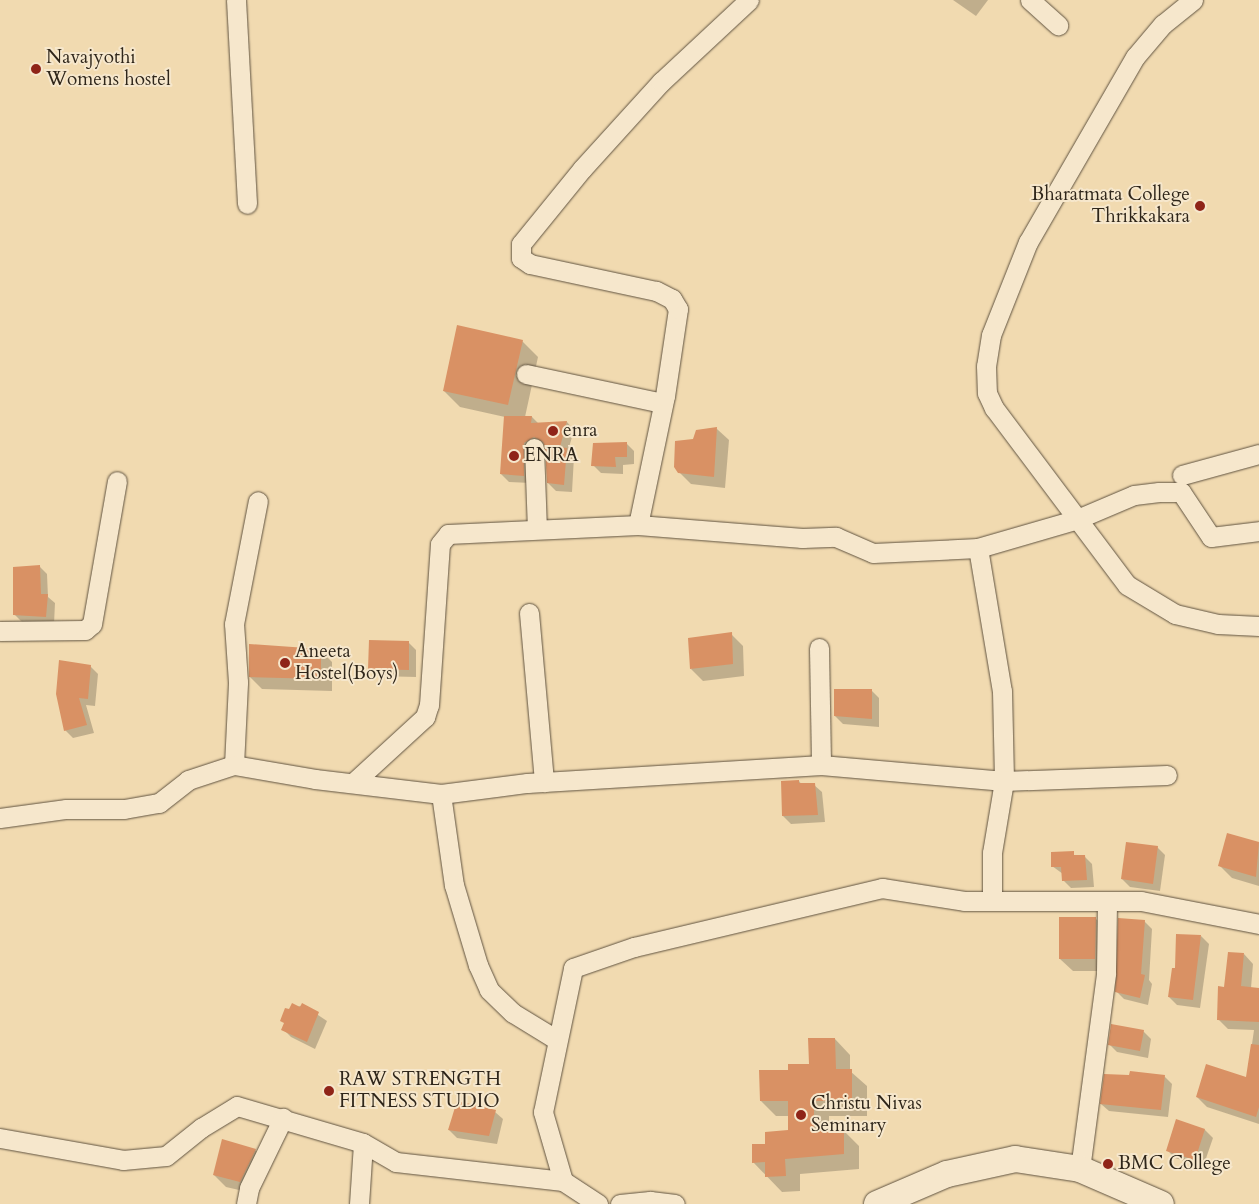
<!DOCTYPE html>
<html>
<head>
<meta charset="utf-8">
<style>
	body { margin:0 }
	#map { position:relative; width:1259px; height:1204px; overflow:hidden; background:#f1dab0; font-family:Cardo,serif }
	div>[style] { position:absolute }
	.shadow>* { inset:0; background:#0003 }
	.building>* { inset:0; background:#d99164 }
	.roads { filter:drop-shadow(0 0 1px #605340) drop-shadow(0 0 1px #605340) }
	.minor>* { height:19px; margin:-9.5px; padding:0 9.5px; transform-origin:9.5px; border-radius:9.5px; background:#f6e7cc }
	.secondary>* { height:26px; margin:-13px; padding:0 13px; transform-origin:13px; border-radius:13px; background:#f6e7cc }
	.dots>* { width:14px; height:14px; translate:-50% -50%; box-sizing:border-box; border:2px solid #f6e7cc; border-radius:50% }
	span { translate:-50% -50%; white-space:nowrap; text-align:center; line-height:1.15; -webkit-text-stroke:4px #f6e7cc; paint-order:stroke }
	.poi-label { font-size:19px; color:#2f261a }
	.left { translate:0 -50%; text-align:left }
	.right { translate:-100% -50%; text-align:right }
</style>
</head>
<body>
<div id="map">
	<div class="shadow">
		<i style="clip-path:polygon(953px 0,988px 0,976px 16px)"></i>
		<i style="clip-path:polygon(522px 341px,538px 357px,525px 417px,532px 417px,539px 424px,567px 422px,574px 430px,568px 451px,574px 457px,572px 492px,556px 491px,548px 483px,545px 445px,541px 444px,531px 483px,509px 482px,501px 474px,505px 417px,460px 407px,444px 391px)"></i>
		<i style="clip-path:polygon(717px 429px,729px 440px,725px 488px,691px 484px,679px 472px,697px 431px)"></i>
		<i style="clip-path:polygon(626px 443px,634px 451px,634px 464px,623px 465px,623px 474px,601px 473px,593px 465px)"></i>
		<i style="clip-path:polygon(39px 566px,47px 574px,48px 597px,55px 603px,54px 624px,22px 622px,14px 614px)"></i>
		<i style="clip-path:polygon(731px 634px,743px 646px,744px 676px,703px 681px,691px 669px)"></i>
		<i style="clip-path:polygon(408px 642px,416px 650px,416px 677px,377px 676px,369px 668px)"></i>
		<i style="clip-path:polygon(320px 650px,332px 662px,332px 691px,262px 689px,250px 677px)"></i>
		<i style="clip-path:polygon(90px 666px,98px 674px,95px 706px,86px 705px,94px 733px,73px 738px,65px 730px)"></i>
		<i style="clip-path:polygon(871px 690px,879px 698px,879px 727px,843px 724px,835px 716px)"></i>
		<i style="clip-path:polygon(799px 781px,802px 785px,814px 785px,822px 792px,825px 822px,791px 824px,783px 816px)"></i>
		<i style="clip-path:polygon(1228px 835px,1259px 843px,1259px 886px,1232px 878px,1220px 866px)"></i>
		<i style="clip-path:polygon(1157px 847px,1165px 855px,1160px 891px,1130px 887px,1122px 879px)"></i>
		<i style="clip-path:polygon(1053px 853px,1084px 856px,1092px 864px,1094px 887px,1071px 888px,1063px 880px,1063px 874px,1052px 866px)"></i>
		<i style="clip-path:polygon(1095px 918px,1107px 930px,1106px 971px,1073px 971px,1060px 959px)"></i>
		<i style="clip-path:polygon(1144px 921px,1152px 929px,1149px 980px,1152px 984px,1148px 1005px,1124px 999px,1116px 991px)"></i>
		<i style="clip-path:polygon(1201px 936px,1209px 944px,1200px 1008px,1177px 1005px,1169px 997px,1176px 970px)"></i>
		<i style="clip-path:polygon(1244px 954px,1253px 964px,1251px 988px,1259px 989px,1259px 1124px,1207px 1107px,1197px 1097px,1247px 1079px,1254px 1030px,1228px 1029px,1218px 1019px,1226px 988px)"></i>
		<i style="clip-path:polygon(303px 1005px,327px 1021px,315px 1049px,291px 1037px,283px 1029px,289px 1010px)"></i>
		<i style="clip-path:polygon(1143px 1031px,1151px 1039px,1148px 1058px,1117px 1052px,1109px 1044px)"></i>
		<i style="clip-path:polygon(835px 1039px,850px 1055px,850px 1071px,867px 1086px,867px 1116px,829px 1116px,829px 1131px,844px 1131px,859px 1146px,859px 1169px,800px 1174px,800px 1191px,782px 1192px,753px 1162px,766px 1145px,789px 1131px,789px 1116px,776px 1116px,761px 1101px,789px 1071px,810px 1065px)"></i>
		<i style="clip-path:polygon(1164px 1076px,1172px 1084px,1168px 1117px,1109px 1111px,1101px 1104px)"></i>
		<i style="clip-path:polygon(495px 1112px,503px 1119px,497px 1144px,457px 1138px,449px 1130px)"></i>
		<i style="clip-path:polygon(1176px 1121px,1205px 1130px,1213px 1138px,1203px 1167px,1175px 1158px,1167px 1150px)"></i>
		<i style="clip-path:polygon(255px 1150px,267px 1162px,252px 1193px,226px 1187px,214px 1175px)"></i>
	</div>
	<div class="building">
		<i style="clip-path:polygon(457px 325px,523px 340px,508px 405px,443px 391px)"></i>
		<i style="clip-path:polygon(504px 416px,532px 416px,531px 423px,567px 421px,560px 447px,567px 448px,564px 485px,547px 483px,545px 447px,543px 442px,534px 437px,524px 443px,524px 476px,500px 474px)"></i>
		<i style="clip-path:polygon(717px 427px,714px 477px,678px 473px,674px 467px,675px 441px,693px 439px,696px 430px)"></i>
		<i style="clip-path:polygon(627px 442px,627px 457px,615px 457px,616px 467px,591px 466px,593px 443px)"></i>
		<i style="clip-path:polygon(40px 565px,41px 594px,48px 594px,46px 617px,13px 615px,13px 567px)"></i>
		<i style="clip-path:polygon(732px 632px,733px 664px,690px 669px,688px 638px)"></i>
		<i style="clip-path:polygon(369px 640px,409px 641px,409px 670px,368px 669px)"></i>
		<i style="clip-path:polygon(249px 644px,321px 649px,321px 679px,249px 677px)"></i>
		<i style="clip-path:polygon(59px 660px,91px 665px,88px 699px,79px 698px,87px 725px,64px 731px,56px 694px)"></i>
		<i style="clip-path:polygon(834px 689px,872px 689px,872px 719px,834px 716px)"></i>
		<i style="clip-path:polygon(799px 780px,799px 783px,815px 783px,818px 815px,782px 816px,781px 781px)"></i>
		<i style="clip-path:polygon(1227px 833px,1259px 842px,1256px 877px,1218px 866px)"></i>
		<i style="clip-path:polygon(1126px 842px,1158px 846px,1153px 884px,1121px 879px)"></i>
		<i style="clip-path:polygon(1074px 851px,1074px 855px,1085px 855px,1087px 880px,1062px 881px,1061px 867px,1051px 867px,1051px 852px)"></i>
		<i style="clip-path:polygon(1059px 917px,1096px 917px,1095px 959px,1059px 959px)"></i>
		<i style="clip-path:polygon(1118px 918px,1145px 920px,1141px 974px,1145px 975px,1140px 998px,1115px 992px)"></i>
		<i style="clip-path:polygon(1176px 934px,1201px 935px,1193px 1000px,1168px 997px,1172px 968px,1175px 968px)"></i>
		<i style="clip-path:polygon(1228px 952px,1244px 953px,1241px 986px,1259px 988px,1259px 1022px,1217px 1020px,1218px 986px,1224px 987px)"></i>
		<i style="clip-path:polygon(292px 1003px,300px 1007px,302px 1003px,319px 1012px,307px 1042px,281px 1030px,284px 1023px,280px 1021px,285px 1008px,289px 1009px)"></i>
		<i style="clip-path:polygon(1111px 1024px,1144px 1030px,1140px 1051px,1108px 1045px)"></i>
		<i style="clip-path:polygon(808px 1038px,835px 1038px,836px 1069px,852px 1069px,852px 1101px,814px 1101px,814px 1130px,844px 1130px,844px 1154px,785px 1159px,786px 1176px,765px 1177px,765px 1162px,752px 1163px,752px 1144px,765px 1144px,765px 1132px,788px 1130px,788px 1101px,760px 1101px,759px 1070px,788px 1070px,788px 1064px,809px 1064px)"></i>
		<i style="clip-path:polygon(1251px 1044px,1259px 1045px,1259px 1107px,1256px 1117px,1196px 1097px,1206px 1064px,1246px 1077px)"></i>
		<i style="clip-path:polygon(1130px 1071px,1165px 1075px,1161px 1110px,1100px 1104px,1104px 1074px,1129px 1075px)"></i>
		<i style="clip-path:polygon(457px 1101px,496px 1110px,489px 1136px,448px 1130px)"></i>
		<i style="clip-path:polygon(1176px 1119px,1205px 1129px,1195px 1160px,1166px 1151px)"></i>
		<i style="clip-path:polygon(222px 1139px,256px 1149px,240px 1182px,213px 1175px)"></i>
	</div>
	<div class="roads">
		<div class="minor">
			<i style="left:236px;top:0;width:204px;rotate:86.9deg"></i>
			<i style="left:1030px;top:0;width:38px;rotate:42deg"></i>
			<i style="left:1193px;top:0;width:38px;rotate:141deg"></i>
			<i style="left:1163px;top:24px;width:43px;rotate:130.3deg"></i>
			<i style="left:1135px;top:57px;width:214px;rotate:120deg"></i>
			<i style="left:1028px;top:242px;width:100px;rotate:111.7deg"></i>
			<i style="left:991px;top:335px;width:31px;rotate:99deg"></i>
			<i style="left:986px;top:366px;width:27px;rotate:88deg"></i>
			<i style="left:987px;top:393px;width:17px;rotate:65deg"></i>
			<i style="left:994px;top:408px;width:221px;rotate:53.1deg"></i>
			<i style="left:1127px;top:585px;width:56px;rotate:31.1deg"></i>
			<i style="left:1175px;top:614px;width:44px;rotate:13.1deg"></i>
			<i style="left:1218px;top:624px;width:41px;rotate:2.8deg"></i>
			<i style="left:526px;top:374px;width:140px;rotate:12deg"></i>
			<i style="left:534px;top:448px;width:80px;rotate:87.9deg"></i>
			<i style="left:1182px;top:475px;width:80px;rotate:-15.3deg"></i>
			<i style="left:638px;top:525px;width:132px;rotate:-78.2deg"></i>
			<i style="left:665px;top:396px;width:88px;rotate:-81.5deg"></i>
			<i style="left:678px;top:309px;width:12px;rotate:-121deg"></i>
			<i style="left:672px;top:299px;width:18px;rotate:-153deg"></i>
			<i style="left:656px;top:291px;width:129px;rotate:-167.9deg"></i>
			<i style="left:530px;top:264px;width:11px;rotate:-146deg"></i>
			<i style="left:521px;top:258px;width:14px;rotate:-90deg"></i>
			<i style="left:521px;top:244px;width:97px;rotate:-50.9deg"></i>
			<i style="left:582px;top:169px;width:118px;rotate:-47.8deg"></i>
			<i style="left:661px;top:82px;width:120px;rotate:-43deg"></i>
			<i style="left:978px;top:548px;width:145px;rotate:80.5deg"></i>
			<i style="left:1002px;top:691px;width:90px;rotate:88.7deg"></i>
			<i style="left:1004px;top:781px;width:73px;rotate:99.5deg"></i>
			<i style="left:992px;top:853px;width:48px;rotate:90deg"></i>
			<i style="left:529px;top:613px;width:170px;rotate:84.9deg"></i>
			<i style="left:0;top:631px;width:85px;rotate:-0.7deg"></i>
			<i style="left:85px;top:630px;width:9px;rotate:-41deg"></i>
			<i style="left:92px;top:624px;width:145px;rotate:-80.1deg"></i>
			<i style="left:819px;top:648px;width:117px;rotate:89deg"></i>
			<i style="left:234px;top:765px;width:83px;rotate:-87.2deg"></i>
			<i style="left:238px;top:682px;width:58px;rotate:-93.9deg"></i>
			<i style="left:234px;top:624px;width:125px;rotate:-79deg"></i>
			<i style="left:353px;top:783px;width:98px;rotate:-42.5deg"></i>
			<i style="left:425px;top:717px;width:13px;rotate:-72deg"></i>
			<i style="left:429px;top:705px;width:161px;rotate:-86.1deg"></i>
			<i style="left:440px;top:544px;width:13px;rotate:-51deg"></i>
			<i style="left:448px;top:534px;width:190px;rotate:-2.7deg"></i>
			<i style="left:638px;top:525px;width:165px;rotate:4.5deg"></i>
			<i style="left:802px;top:538px;width:34px;rotate:-2deg"></i>
			<i style="left:836px;top:537px;width:40px;rotate:23.4deg"></i>
			<i style="left:873px;top:553px;width:105px;rotate:-2.7deg"></i>
			<i style="left:978px;top:548px;width:101px;rotate:-16.1deg"></i>
			<i style="left:1075px;top:520px;width:64px;rotate:-23deg"></i>
			<i style="left:1134px;top:495px;width:25px;rotate:-7deg"></i>
			<i style="left:1159px;top:492px;width:22px"></i>
			<i style="left:1181px;top:492px;width:54px;rotate:56.3deg"></i>
			<i style="left:1211px;top:537px;width:48px;rotate:-7.1deg"></i>
			<i style="left:441px;top:794px;width:92px;rotate:81.9deg"></i>
			<i style="left:454px;top:885px;width:84px;rotate:73.3deg"></i>
			<i style="left:478px;top:965px;width:27px;rotate:66deg"></i>
			<i style="left:489px;top:990px;width:33px;rotate:44deg"></i>
			<i style="left:513px;top:1013px;width:52px;rotate:31.5deg"></i>
			<i style="left:0;top:818px;width:67px;rotate:-7.8deg"></i>
			<i style="left:66px;top:809px;width:58px"></i>
			<i style="left:124px;top:809px;width:36px;rotate:-10deg"></i>
			<i style="left:159px;top:803px;width:37px;rotate:-38deg"></i>
			<i style="left:188px;top:780px;width:48px;rotate:-18.1deg"></i>
			<i style="left:234px;top:765px;width:82px;rotate:9.8deg"></i>
			<i style="left:315px;top:779px;width:127px;rotate:6.8deg"></i>
			<i style="left:441px;top:794px;width:87px;rotate:-7.3deg"></i>
			<i style="left:527px;top:783px;width:295px;rotate:-3.5deg"></i>
			<i style="left:821px;top:765px;width:184px;rotate:5deg"></i>
			<i style="left:1004px;top:781px;width:163px;rotate:-2.1deg"></i>
			<i style="left:0;top:1138px;width:125px;rotate:10.1deg"></i>
			<i style="left:123px;top:1160px;width:43px;rotate:-5.3deg"></i>
			<i style="left:166px;top:1156px;width:45px;rotate:-38.7deg"></i>
			<i style="left:201px;top:1128px;width:42px;rotate:-31.4deg"></i>
			<i style="left:237px;top:1106px;width:131px;rotate:16.4deg"></i>
			<i style="left:363px;top:1143px;width:38px;rotate:30deg"></i>
			<i style="left:396px;top:1162px;width:168px;rotate:6.5deg"></i>
			<i style="left:563px;top:1181px;width:42px;rotate:33.3deg"></i>
			<i style="left:1080px;top:1169px;width:198px;rotate:-82.4deg"></i>
			<i style="left:1106px;top:973px;width:72px;rotate:-89.2deg"></i>
			<i style="left:563px;top:1181px;width:72px;rotate:-106.2deg"></i>
			<i style="left:543px;top:1112px;width:147px;rotate:-78.2deg"></i>
			<i style="left:573px;top:968px;width:65px;rotate:-19deg"></i>
			<i style="left:634px;top:947px;width:255px;rotate:-13.4deg"></i>
			<i style="left:882px;top:888px;width:83px;rotate:9deg"></i>
			<i style="left:964px;top:901px;width:177px"></i>
			<i style="left:1141px;top:901px;width:120px;rotate:11deg"></i>
			<i style="left:246px;top:1204px;width:16px;rotate:-79deg"></i>
			<i style="left:249px;top:1188px;width:78px;rotate:-64.1deg"></i>
			<i style="left:359px;top:1204px;width:61px;rotate:-86.2deg"></i>
			<i style="left:620px;top:1204px;width:30px;rotate:-6deg"></i>
			<i style="left:650px;top:1201px;width:25px;rotate:7deg"></i>
		</div>
		<div class="secondary">
			<i style="left:877px;top:1204px;width:76px;rotate:-23.2deg"></i>
			<i style="left:947px;top:1174px;width:70px;rotate:-12.4deg"></i>
			<i style="left:1015px;top:1159px;width:66px;rotate:8.7deg"></i>
			<i style="left:1080px;top:1169px;width:88px;rotate:23.4deg"></i>
		</div>
	</div>
	<div class="dots">
		<i style="left:36px;top:69px;background:#8f2418"></i>
		<i style="left:1200px;top:206px;background:#8f2418"></i>
		<i style="left:553px;top:431px;background:#8f2418"></i>
		<i style="left:514px;top:456px;background:#8f2418"></i>
		<i style="left:285px;top:663px;background:#8f2418"></i>
		<i style="left:329px;top:1091px;background:#8f2418"></i>
		<i style="left:801px;top:1115px;background:#8f2418"></i>
		<i style="left:1108px;top:1164px;background:#8f2418"></i>
	</div>
	<div class="poi-label">
		<span class="left" style="left:46px;top:69px">Navajyothi<br>Womens hostel</span>
		<span class="right" style="left:1190px;top:206px">Bharatmata College<br>Thrikkakara</span>
		<span class="left" style="left:563px;top:431px">enra</span>
		<span class="left" style="left:524px;top:456px">ENRA</span>
		<span class="left" style="left:295px;top:663px">Aneeta<br>Hostel(Boys)</span>
		<span class="left" style="left:339px;top:1091px">RAW STRENGTH<br>FITNESS STUDIO</span>
		<span class="left" style="left:811px;top:1115px">Christu Nivas<br>Seminary</span>
		<span class="left" style="left:1118px;top:1164px">BMC College</span>
	</div>
</div>
</body>
</html>
